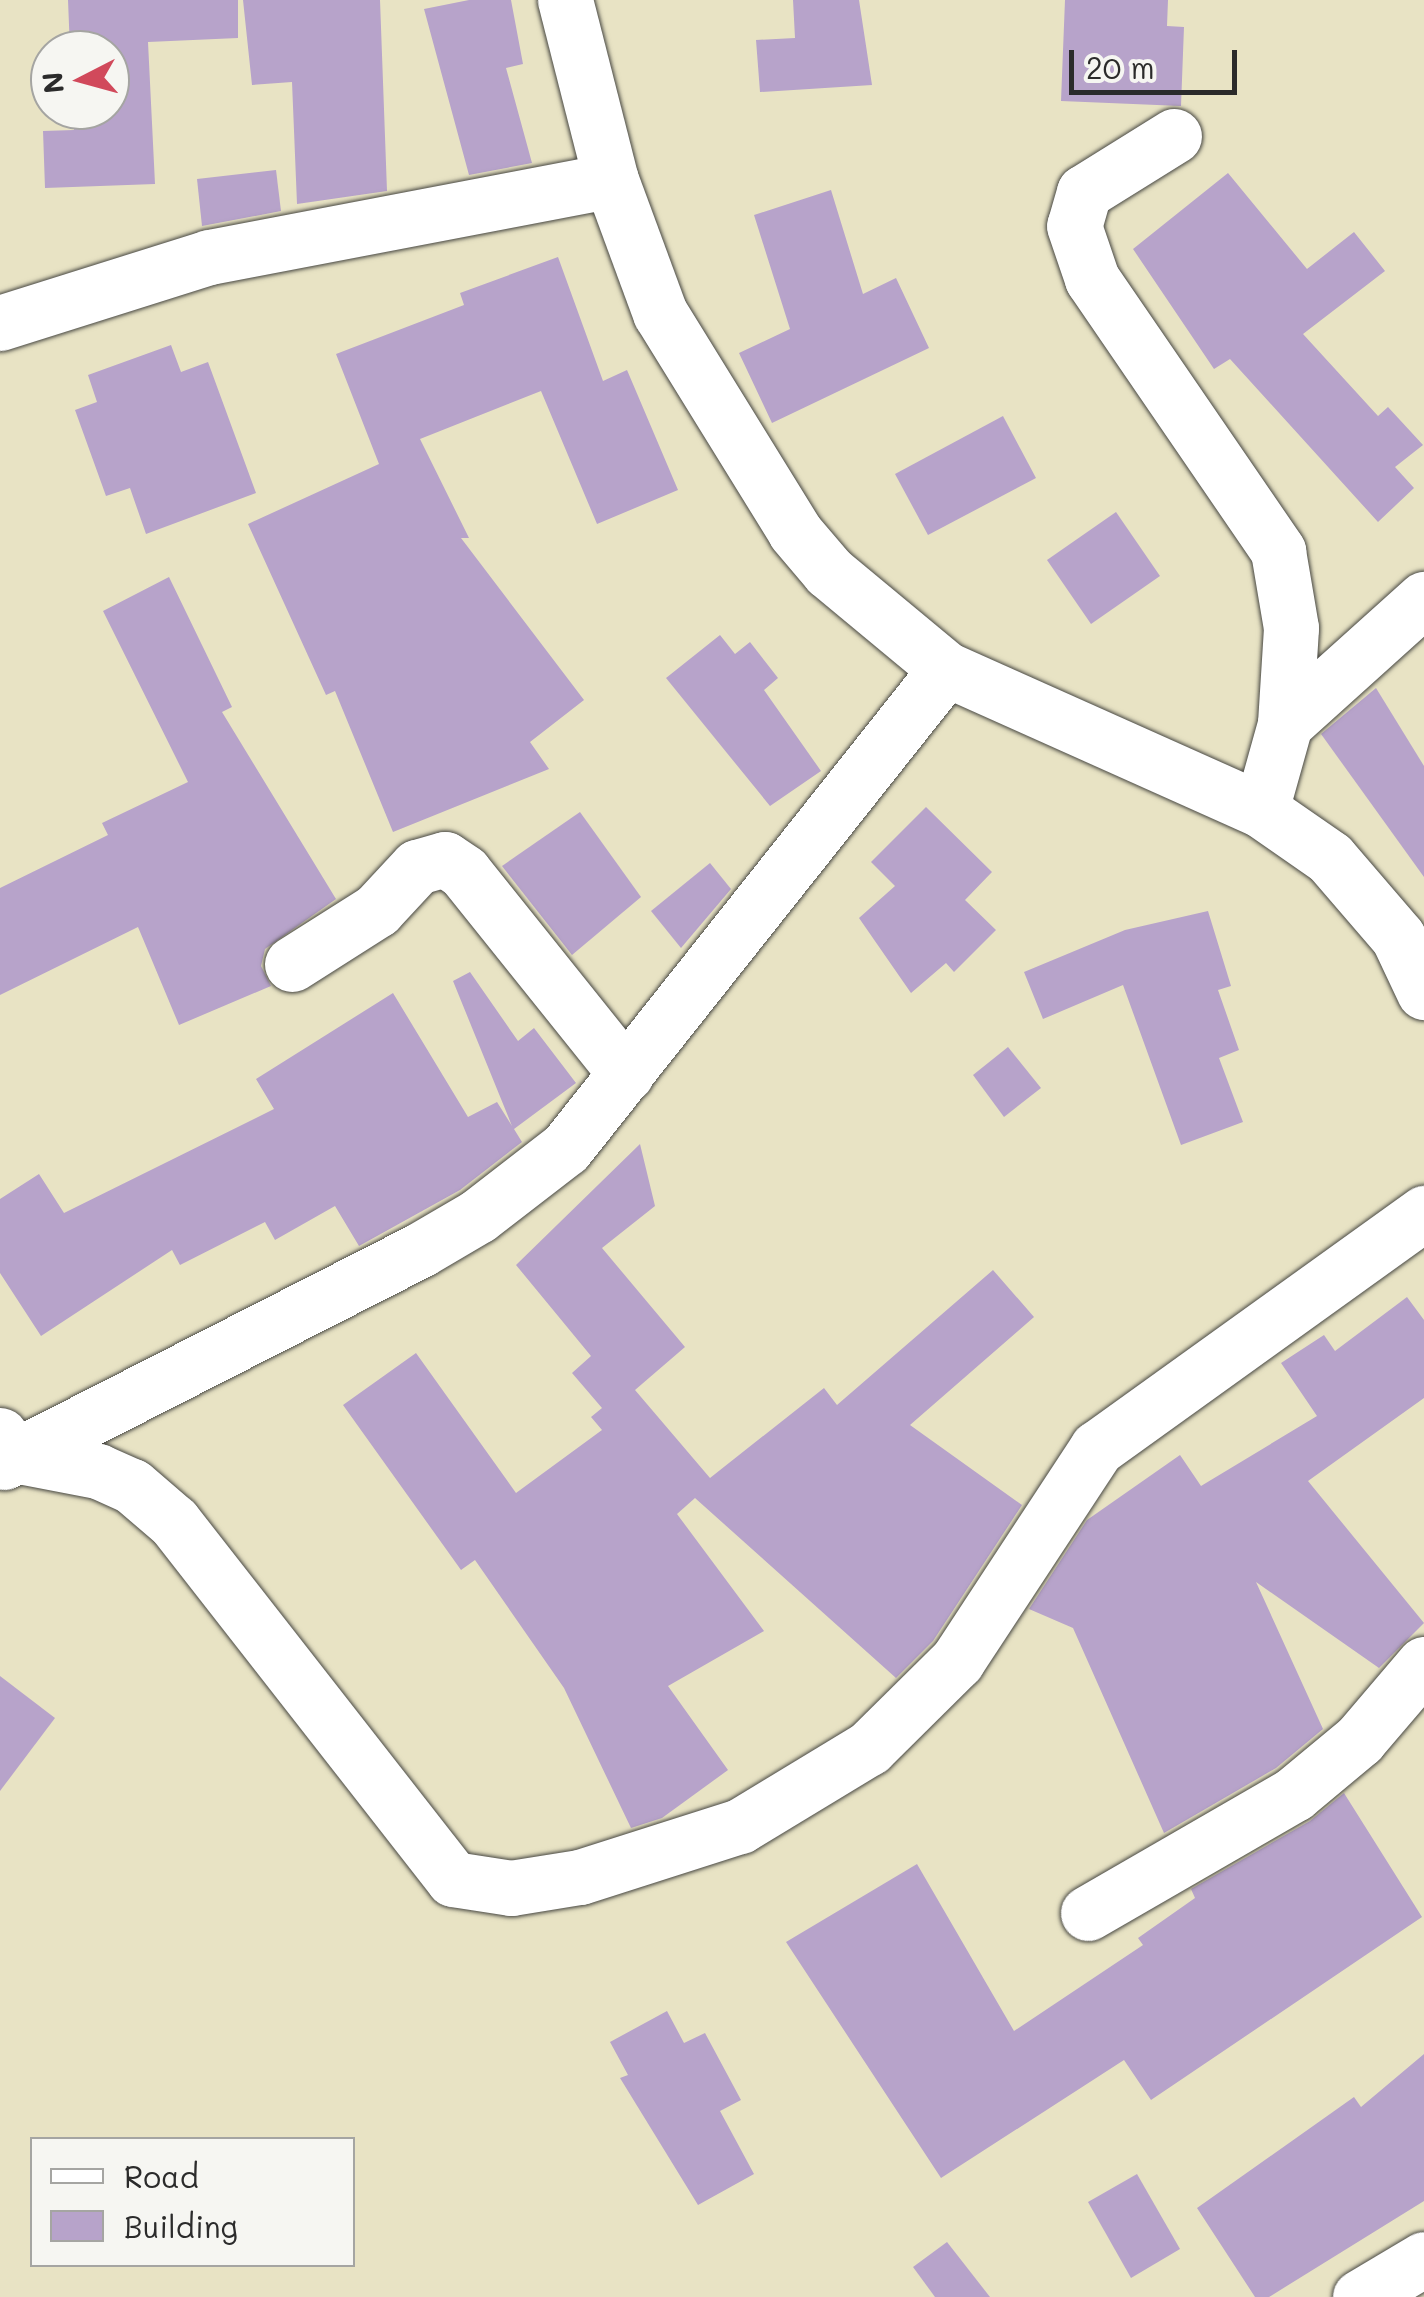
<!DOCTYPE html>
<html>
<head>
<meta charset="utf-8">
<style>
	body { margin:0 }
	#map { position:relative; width:1424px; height:2297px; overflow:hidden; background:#e8e3c4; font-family:Mali,sans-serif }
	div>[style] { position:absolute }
	.building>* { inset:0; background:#b7a3ca }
	.roads { filter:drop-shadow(0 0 2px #474742) drop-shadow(0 0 2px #474742) }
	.minor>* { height:55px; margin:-27.5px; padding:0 27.5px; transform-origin:27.5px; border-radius:27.5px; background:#fff }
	span { translate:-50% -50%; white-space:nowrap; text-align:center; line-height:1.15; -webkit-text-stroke:8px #f6f6f2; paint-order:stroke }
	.legend { position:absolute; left:30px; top:2137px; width:325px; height:130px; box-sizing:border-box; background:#f6f6f2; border:2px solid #a5a5a2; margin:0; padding:12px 18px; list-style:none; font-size:30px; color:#2b2b2b }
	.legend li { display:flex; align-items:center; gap:20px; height:50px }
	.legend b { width:50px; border:2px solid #a5a5a2 }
	.north { position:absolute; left:30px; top:30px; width:100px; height:100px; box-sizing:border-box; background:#f6f6f2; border:2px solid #a5a5a2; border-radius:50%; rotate:264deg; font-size:28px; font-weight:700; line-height:40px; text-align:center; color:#2b2b2b }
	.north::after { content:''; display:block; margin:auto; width:35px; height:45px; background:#d1495b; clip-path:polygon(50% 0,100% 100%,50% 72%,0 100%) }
	.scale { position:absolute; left:1069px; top:50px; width:168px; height:45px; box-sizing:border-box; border:5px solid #2b2b2b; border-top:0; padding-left:12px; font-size:30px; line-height:35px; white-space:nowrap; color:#2b2b2b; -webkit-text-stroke:8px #f6f6f2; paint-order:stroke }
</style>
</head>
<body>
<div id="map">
	<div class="building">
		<i style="clip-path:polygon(68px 0,238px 0,238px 38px,148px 42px,155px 184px,45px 188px,43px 131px,74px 130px,73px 110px,110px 110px,110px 50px,70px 50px)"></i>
		<i style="clip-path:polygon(243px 0,380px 0,387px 191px,297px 204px,292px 82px,252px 85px)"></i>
		<i style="clip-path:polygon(469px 0,511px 0,523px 64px,506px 68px,532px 163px,469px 175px,424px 9px)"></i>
		<i style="clip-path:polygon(793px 0,859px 0,872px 85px,760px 92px,756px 40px,795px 38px)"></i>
		<i style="clip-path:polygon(1065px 0,1168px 0,1167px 26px,1184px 27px,1181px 106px,1061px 101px)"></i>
		<i style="clip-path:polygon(276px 170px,281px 211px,202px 226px,197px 179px)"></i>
		<i style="clip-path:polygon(1228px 173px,1307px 269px,1354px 232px,1385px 271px,1303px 334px,1378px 416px,1388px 407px,1423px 445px,1395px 467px,1414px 488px,1378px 522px,1230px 359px,1214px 369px,1133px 249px)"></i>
		<i style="clip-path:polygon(831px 190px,863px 294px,896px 278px,929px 348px,772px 423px,739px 353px,790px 329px,754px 215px)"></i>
		<i style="clip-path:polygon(558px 257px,603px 381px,627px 370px,678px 490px,597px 524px,541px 391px,420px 439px,469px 538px,461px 538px,584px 700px,530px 742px,549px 769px,393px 832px,335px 691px,326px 695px,248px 524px,379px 464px,336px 354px,464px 305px,460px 293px)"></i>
		<i style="clip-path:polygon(171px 345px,181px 372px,208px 362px,256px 493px,146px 534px,130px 488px,106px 496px,75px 410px,97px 402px,88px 375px)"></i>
		<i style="clip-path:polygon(1003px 416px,1036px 478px,928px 535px,895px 474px)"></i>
		<i style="clip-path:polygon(1116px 512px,1160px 576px,1091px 624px,1047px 560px)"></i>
		<i style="clip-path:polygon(169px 577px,232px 707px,222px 712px,336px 899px,265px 949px,261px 966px,271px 986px,179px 1025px,138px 927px,0 995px,0 888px,108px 835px,102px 823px,188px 782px,103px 611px)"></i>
		<i style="clip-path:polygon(720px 635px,735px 654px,750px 642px,778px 678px,764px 690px,821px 771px,770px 806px,666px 678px)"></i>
		<i style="clip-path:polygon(1376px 688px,1424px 766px,1424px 877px,1321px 734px)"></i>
		<i style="clip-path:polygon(926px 807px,992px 872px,965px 900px,996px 930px,954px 972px,946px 963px,911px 993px,859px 918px,895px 886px,871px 862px)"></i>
		<i style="clip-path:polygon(580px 812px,641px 897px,572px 955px,502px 866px)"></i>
		<i style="clip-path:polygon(710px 863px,731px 889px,681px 948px,651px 911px)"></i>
		<i style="clip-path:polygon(1208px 911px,1231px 986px,1218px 990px,1239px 1050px,1219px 1058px,1243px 1122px,1181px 1145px,1123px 985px,1043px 1019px,1024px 972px,1125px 930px)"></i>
		<i style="clip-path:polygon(470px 972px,518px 1041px,534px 1028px,576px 1083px,514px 1129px,522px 1142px,460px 1190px,359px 1246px,335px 1206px,275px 1240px,265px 1222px,180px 1265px,172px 1250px,41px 1336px,0 1273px,0 1199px,39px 1174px,64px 1213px,274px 1109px,256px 1079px,393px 993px,468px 1117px,497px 1102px,512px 1126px,453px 981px)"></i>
		<i style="clip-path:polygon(1008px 1047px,1041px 1088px,1004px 1117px,973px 1075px)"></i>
		<i style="clip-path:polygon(640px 1144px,655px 1206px,602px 1248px,685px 1347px,635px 1390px,710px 1478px,824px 1388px,837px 1405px,993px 1270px,1034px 1317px,910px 1425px,1022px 1505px,933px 1641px,896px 1678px,695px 1498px,677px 1514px,764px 1631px,668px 1686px,728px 1770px,662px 1818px,631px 1828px,564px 1688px,475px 1560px,461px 1570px,343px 1405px,416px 1353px,516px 1493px,602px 1430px,591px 1417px,602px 1408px,572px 1373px,591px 1356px,516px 1265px)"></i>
		<i style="clip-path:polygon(1407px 1297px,1424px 1320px,1424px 1398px,1308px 1481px,1424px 1623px,1379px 1668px,1256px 1582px,1323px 1729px,1276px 1768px,1164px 1833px,1073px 1628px,1029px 1609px,1087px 1520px,1180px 1455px,1201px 1486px,1317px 1416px,1281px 1363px,1324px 1335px,1335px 1351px)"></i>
		<i style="clip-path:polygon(0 1676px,55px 1718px,0 1791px)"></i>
		<i style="clip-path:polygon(1344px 1793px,1422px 1917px,1151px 2100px,1124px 2060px,941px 2178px,786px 1942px,917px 1864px,1014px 2031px,1143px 1945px,1138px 1938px,1195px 1898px,1191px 1889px,1310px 1821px)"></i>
		<i style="clip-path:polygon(667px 2011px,684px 2043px,705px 2033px,741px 2100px,720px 2111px,754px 2174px,698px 2205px,620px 2078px,628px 2075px,610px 2042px)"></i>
		<i style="clip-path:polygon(1424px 2054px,1424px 2201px,1269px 2297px,1255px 2297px,1197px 2208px,1354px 2097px,1361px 2107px)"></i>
		<i style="clip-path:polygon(1137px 2174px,1180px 2249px,1131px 2278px,1088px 2202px)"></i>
		<i style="clip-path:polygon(947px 2242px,990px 2297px,935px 2297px,913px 2267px)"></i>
	</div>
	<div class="roads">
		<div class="minor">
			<i style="left:565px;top:0;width:186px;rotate:75.7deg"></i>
			<i style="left:611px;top:180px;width:142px;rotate:69.8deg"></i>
			<i style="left:660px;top:313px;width:257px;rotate:58.3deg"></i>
			<i style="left:795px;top:532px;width:52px;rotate:49.6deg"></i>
			<i style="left:829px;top:572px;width:152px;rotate:39.7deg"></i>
			<i style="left:946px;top:669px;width:345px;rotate:24.1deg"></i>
			<i style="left:1261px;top:810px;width:84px;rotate:34.8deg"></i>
			<i style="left:1330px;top:858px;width:104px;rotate:49.3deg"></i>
			<i style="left:1398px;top:937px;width:61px;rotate:64.7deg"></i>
			<i style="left:1174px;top:136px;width:106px;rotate:148.1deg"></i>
			<i style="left:1084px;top:192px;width:35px;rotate:106deg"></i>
			<i style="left:1074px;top:226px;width:56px;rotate:71.2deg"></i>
			<i style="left:1092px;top:279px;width:330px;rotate:55.6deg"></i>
			<i style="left:1278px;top:551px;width:78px;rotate:80.4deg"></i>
			<i style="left:1291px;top:628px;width:96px;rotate:93.6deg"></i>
			<i style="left:1285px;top:724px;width:89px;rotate:105.6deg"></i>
			<i style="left:0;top:323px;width:219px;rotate:-17.5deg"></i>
			<i style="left:209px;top:257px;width:409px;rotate:-10.8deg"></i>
			<i style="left:1285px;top:724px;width:187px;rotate:-42deg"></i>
			<i style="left:292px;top:964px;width:101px;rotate:-32.4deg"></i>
			<i style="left:377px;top:910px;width:59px;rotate:-47.1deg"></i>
			<i style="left:417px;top:867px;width:29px;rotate:-16deg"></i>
			<i style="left:445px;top:859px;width:23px;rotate:34deg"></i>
			<i style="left:464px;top:872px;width:259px;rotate:51.3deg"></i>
			<i style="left:0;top:1435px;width:24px;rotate:55deg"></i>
			<i style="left:14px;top:1455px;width:86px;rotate:10.8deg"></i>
			<i style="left:98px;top:1471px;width:37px;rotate:24deg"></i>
			<i style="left:132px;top:1486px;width:55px;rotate:40.6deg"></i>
			<i style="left:174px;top:1522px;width:453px;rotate:52deg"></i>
			<i style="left:453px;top:1879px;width:59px;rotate:8.8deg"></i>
			<i style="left:511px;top:1888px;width:70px;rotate:-9.1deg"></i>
			<i style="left:580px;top:1877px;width:168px;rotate:-17.7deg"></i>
			<i style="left:740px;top:1826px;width:151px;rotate:-31.2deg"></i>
			<i style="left:869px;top:1748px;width:124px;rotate:-44.7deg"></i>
			<i style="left:957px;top:1661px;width:255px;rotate:-56.7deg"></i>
			<i style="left:1097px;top:1448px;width:403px;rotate:-35.7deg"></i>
			<i style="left:4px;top:1462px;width:467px;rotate:-27deg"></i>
			<i style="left:420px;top:1250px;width:67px;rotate:-30.4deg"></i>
			<i style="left:478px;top:1216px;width:111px;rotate:-37.7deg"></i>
			<i style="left:566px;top:1148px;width:611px;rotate:-51.57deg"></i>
			<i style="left:1088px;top:1913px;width:238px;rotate:-30deg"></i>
			<i style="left:1294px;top:1794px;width:85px;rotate:-39.7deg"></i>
			<i style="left:1359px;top:1740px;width:100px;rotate:-49.5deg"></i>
			<i style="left:1360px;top:2297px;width:74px;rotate:-30.7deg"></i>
		</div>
	</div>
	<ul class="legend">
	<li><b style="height:12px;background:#fff"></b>Road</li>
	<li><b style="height:28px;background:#b7a3ca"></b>Building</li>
	</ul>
	<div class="north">N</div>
	<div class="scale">20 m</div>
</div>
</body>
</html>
